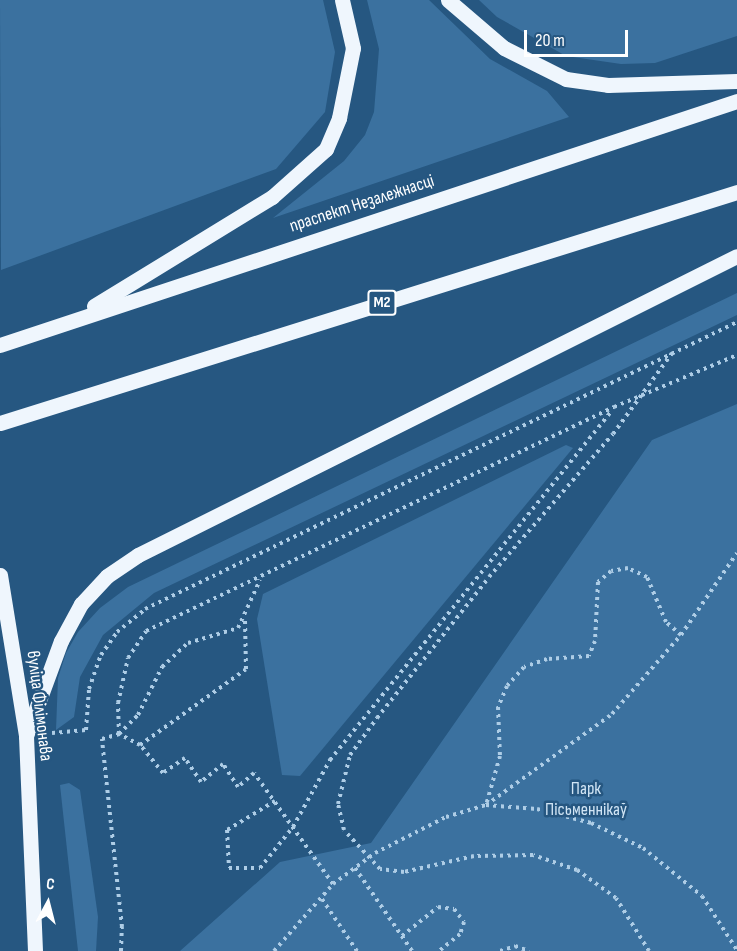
<!DOCTYPE html>
<html>
<head>
<meta charset="utf-8">
<style>
	body { margin:0 }
	#map { position:relative; width:737px; height:951px; overflow:hidden; background:#265781; font-family:"Sofia Sans Condensed",sans-serif }
	div>[style] { position:absolute }
	.green>* { inset:0; background:#3b719f }
	.path>* { height:4px; margin-top:-2px; transform-origin:0; background:repeating-linear-gradient(90deg,#aecde6 0 3px,transparent 0 7.5px) }
	.major>* { height:15px; margin:-7.5px; padding:0 7.5px; transform-origin:7.5px; border-radius:7.5px; background:#eff6fd }
	span { translate:-50% -50%; white-space:nowrap; text-align:center; line-height:1.15; -webkit-text-stroke:5px #265781; paint-order:stroke }
	.shield-label span { padding:2px 4px; background:#265781; border:2px solid; border-radius:4px; -webkit-text-stroke-width:0 }
	.shield-label { font-size:16px; color:#fff; font-weight:700 }
	.street-label { font-size:18px; color:#fff }
	.park-label { font-size:18px; color:#d1e5f5 }
	.north { position:absolute; left:18px; top:873px; width:60px; height:60px; -webkit-text-stroke:4px #265781; paint-order:stroke; rotate:7deg; font-size:16px; font-weight:700; line-height:24px; text-align:center; color:#fff }
	.north::after { content:''; display:block; margin:auto; width:21px; height:27px; background:#fff; clip-path:polygon(50% 0,100% 100%,50% 72%,0 100%) }
	.scale { position:absolute; left:524px; top:30px; width:104px; height:27px; box-sizing:border-box; border:3px solid #fff; border-top:0; padding-left:8px; font-size:18px; line-height:21px; white-space:nowrap; color:#fff; -webkit-text-stroke:4px #265781; paint-order:stroke }
</style>
</head>
<body>
<div id="map">
	<div class="green">
		<i style="clip-path:polygon(0 0,323px 0,335px 52px,325px 112px,276px 169px,1px 270px)"></i>
		<i style="clip-path:polygon(367px 0,429px 0,490px 59px,547px 91px,569px 117px,273px 218px,344px 161px,365px 135px,374px 112px,379px 49px)"></i>
		<i style="clip-path:polygon(479px 0,737px 0,737px 36px,655px 63px,621px 64px,566px 56px,497px 17px)"></i>
		<i style="clip-path:polygon(737px 293px,737px 315px,154px 593px,103px 635px,80px 677px,74px 717px,56px 730px,58px 678px,66px 653px,78px 632px,100px 608px,128px 587px)"></i>
		<i style="clip-path:polygon(737px 404px,737px 951px,180px 951px,280px 862px,371px 843px,652px 440px)"></i>
		<i style="clip-path:polygon(566px 445px,573px 448px,300px 776px,282px 775px,257px 619px,263px 594px)"></i>
		<i style="clip-path:polygon(69px 783px,80px 790px,98px 917px,96px 951px,78px 951px,60px 785px)"></i>
	</div>
	<div class="path">
		<i style="left:681px;top:635px;width:20px;rotate:-139deg"></i>
		<i style="left:666px;top:622px;width:49px;rotate:-112.9deg"></i>
		<i style="left:647px;top:577px;width:21px;rotate:-155deg"></i>
		<i style="left:628px;top:568px;width:17px;rotate:170deg"></i>
		<i style="left:611px;top:571px;width:17px;rotate:140deg"></i>
		<i style="left:598px;top:582px;width:59px;rotate:92.9deg"></i>
		<i style="left:595px;top:641px;width:16px;rotate:112deg"></i>
		<i style="left:589px;top:656px;width:42px;rotate:175.9deg"></i>
		<i style="left:547px;top:659px;width:24px;rotate:161deg"></i>
		<i style="left:524px;top:667px;width:25px;rotate:132deg"></i>
		<i style="left:507px;top:686px;width:23px;rotate:113deg"></i>
		<i style="left:498px;top:707px;width:49px;rotate:87.7deg"></i>
		<i style="left:500px;top:756px;width:51px;rotate:105.9deg"></i>
		<i style="left:486px;top:805px;width:51px;rotate:4.5deg"></i>
		<i style="left:537px;top:809px;width:56px;rotate:14.5deg"></i>
		<i style="left:591px;top:823px;width:58px;rotate:25.7deg"></i>
		<i style="left:643px;top:848px;width:76px;rotate:39.1deg"></i>
		<i style="left:702px;top:896px;width:64px;rotate:57.1deg"></i>
		<i style="left:52px;top:733px;width:34px;rotate:-5deg"></i>
		<i style="left:86px;top:730px;width:41px;rotate:-85.8deg"></i>
		<i style="left:89px;top:689px;width:36px;rotate:-71deg"></i>
		<i style="left:101px;top:655px;width:28px;rotate:-55deg"></i>
		<i style="left:117px;top:632px;width:36px;rotate:-39deg"></i>
		<i style="left:145px;top:609px;width:658px;rotate:-25.86deg"></i>
		<i style="left:140px;top:745px;width:130px;rotate:-35.6deg"></i>
		<i style="left:246px;top:669px;width:48px;rotate:-91.2deg"></i>
		<i style="left:275px;top:801px;width:56px;rotate:148.9deg"></i>
		<i style="left:227px;top:830px;width:38px;rotate:87deg"></i>
		<i style="left:229px;top:868px;width:31px"></i>
		<i style="left:260px;top:868px;width:53px;rotate:-51.2deg"></i>
		<i style="left:293px;top:827px;width:77px;rotate:-61.1deg"></i>
		<i style="left:330px;top:760px;width:449px;rotate:-51.1deg"></i>
		<i style="left:355px;top:868px;width:101px;rotate:55.5deg"></i>
		<i style="left:333px;top:884px;width:136px;rotate:-125.4deg"></i>
		<i style="left:254px;top:773px;width:21px;rotate:139deg"></i>
		<i style="left:238px;top:787px;width:27px;rotate:-123deg"></i>
		<i style="left:223px;top:764px;width:28px;rotate:141deg"></i>
		<i style="left:201px;top:782px;width:29px;rotate:-124deg"></i>
		<i style="left:185px;top:758px;width:27px;rotate:146deg"></i>
		<i style="left:163px;top:773px;width:36px;rotate:-129deg"></i>
		<i style="left:140px;top:745px;width:24px;rotate:-152deg"></i>
		<i style="left:119px;top:734px;width:31px;rotate:-92deg"></i>
		<i style="left:118px;top:703px;width:46px;rotate:-77.5deg"></i>
		<i style="left:128px;top:658px;width:32px;rotate:-56deg"></i>
		<i style="left:146px;top:631px;width:519px;rotate:-25.58deg"></i>
		<i style="left:614px;top:407px;width:134px;rotate:-22.9deg"></i>
		<i style="left:322px;top:899px;width:63px;rotate:56.1deg"></i>
		<i style="left:402px;top:936px;width:46px;rotate:-38.9deg"></i>
		<i style="left:438px;top:907px;width:16px;rotate:7deg"></i>
		<i style="left:454px;top:909px;width:16px;rotate:52deg"></i>
		<i style="left:464px;top:922px;width:13px;rotate:108deg"></i>
		<i style="left:460px;top:934px;width:27px;rotate:141deg"></i>
		<i style="left:121px;top:951px;width:24px;rotate:-88deg"></i>
		<i style="left:122px;top:927px;width:189px;rotate:-96.1deg"></i>
		<i style="left:102px;top:739px;width:18px;rotate:-16deg"></i>
		<i style="left:119px;top:734px;width:27px;rotate:-45deg"></i>
		<i style="left:138px;top:715px;width:54px;rotate:-63.4deg"></i>
		<i style="left:162px;top:667px;width:35px;rotate:-43deg"></i>
		<i style="left:188px;top:643px;width:52px;rotate:-16.7deg"></i>
		<i style="left:238px;top:628px;width:53px;rotate:-65.4deg"></i>
		<i style="left:274px;top:951px;width:89px;rotate:-48.6deg"></i>
		<i style="left:333px;top:884px;width:52px;rotate:-36.4deg"></i>
		<i style="left:375px;top:853px;width:80px;rotate:-26.9deg"></i>
		<i style="left:446px;top:817px;width:42px;rotate:-16.7deg"></i>
		<i style="left:486px;top:805px;width:155px;rotate:-35.8deg"></i>
		<i style="left:612px;top:714px;width:105px;rotate:-48.9deg"></i>
		<i style="left:681px;top:635px;width:99px;rotate:-55.7deg"></i>
		<i style="left:500px;top:951px;width:16px;rotate:-18deg"></i>
		<i style="left:515px;top:946px;width:15px;rotate:20deg"></i>
		<i style="left:649px;top:951px;width:62px;rotate:-121.9deg"></i>
		<i style="left:616px;top:898px;width:48px;rotate:-144.3deg"></i>
		<i style="left:577px;top:870px;width:46px;rotate:-161.2deg"></i>
		<i style="left:533px;top:855px;width:59px;rotate:179deg"></i>
		<i style="left:474px;top:856px;width:72px;rotate:167.1deg"></i>
		<i style="left:404px;top:872px;width:24px;rotate:-173deg"></i>
		<i style="left:380px;top:869px;width:53px;rotate:-132.7deg"></i>
		<i style="left:344px;top:830px;width:27px;rotate:-103deg"></i>
		<i style="left:338px;top:804px;width:50px;rotate:-76.2deg"></i>
		<i style="left:350px;top:755px;width:46px;rotate:-53.9deg"></i>
		<i style="left:377px;top:718px;width:180px;rotate:-51.5deg"></i>
		<i style="left:489px;top:577px;width:189px;rotate:-49.1deg"></i>
		<i style="left:613px;top:434px;width:100px;rotate:-53.9deg"></i>
	</div>
	<div class="major">
		<i style="left:448px;top:0;width:74px;rotate:40.6deg"></i>
		<i style="left:504px;top:48px;width:69px;rotate:26.6deg"></i>
		<i style="left:566px;top:79px;width:42px;rotate:8.1deg"></i>
		<i style="left:608px;top:85px;width:129px;rotate:-1.8deg"></i>
		<i style="left:94px;top:306px;width:209px;rotate:-31.5deg"></i>
		<i style="left:272px;top:197px;width:72px;rotate:-41.6deg"></i>
		<i style="left:326px;top:149px;width:34px;rotate:-67deg"></i>
		<i style="left:339px;top:118px;width:71px;rotate:-78.7deg"></i>
		<i style="left:353px;top:48px;width:49px;rotate:-102.9deg"></i>
		<i style="left:0;top:345px;width:776px;rotate:-18.32deg"></i>
		<i style="left:0;top:423px;width:772px;rotate:-17.4deg"></i>
		<i style="left:0;top:575px;width:163px;rotate:80.8deg"></i>
		<i style="left:26px;top:736px;width:215px;rotate:87.6deg"></i>
		<i style="left:26px;top:736px;width:101px;rotate:-69.8deg"></i>
		<i style="left:61px;top:641px;width:42px;rotate:-61.6deg"></i>
		<i style="left:81px;top:604px;width:38px;rotate:-47deg"></i>
		<i style="left:107px;top:576px;width:37px;rotate:-34deg"></i>
		<i style="left:138px;top:555px;width:669px;rotate:-26.53deg"></i>
	</div>
	<div class="shield-label">
		<span style="left:382px;top:303px">М2</span>
	</div>
	<div class="street-label">
		<span style="left:362px;top:204px;rotate:-18deg">праспект Незалежнасці</span>
		<span style="left:39px;top:706px;rotate:83deg">вуліца Філімонава</span>
	</div>
	<div class="park-label">
		<span style="left:586px;top:800px">Парк<br>Пісьменнікаў</span>
	</div>
	<div class="north">С</div>
	<div class="scale">20 m</div>
</div>
</body>
</html>
